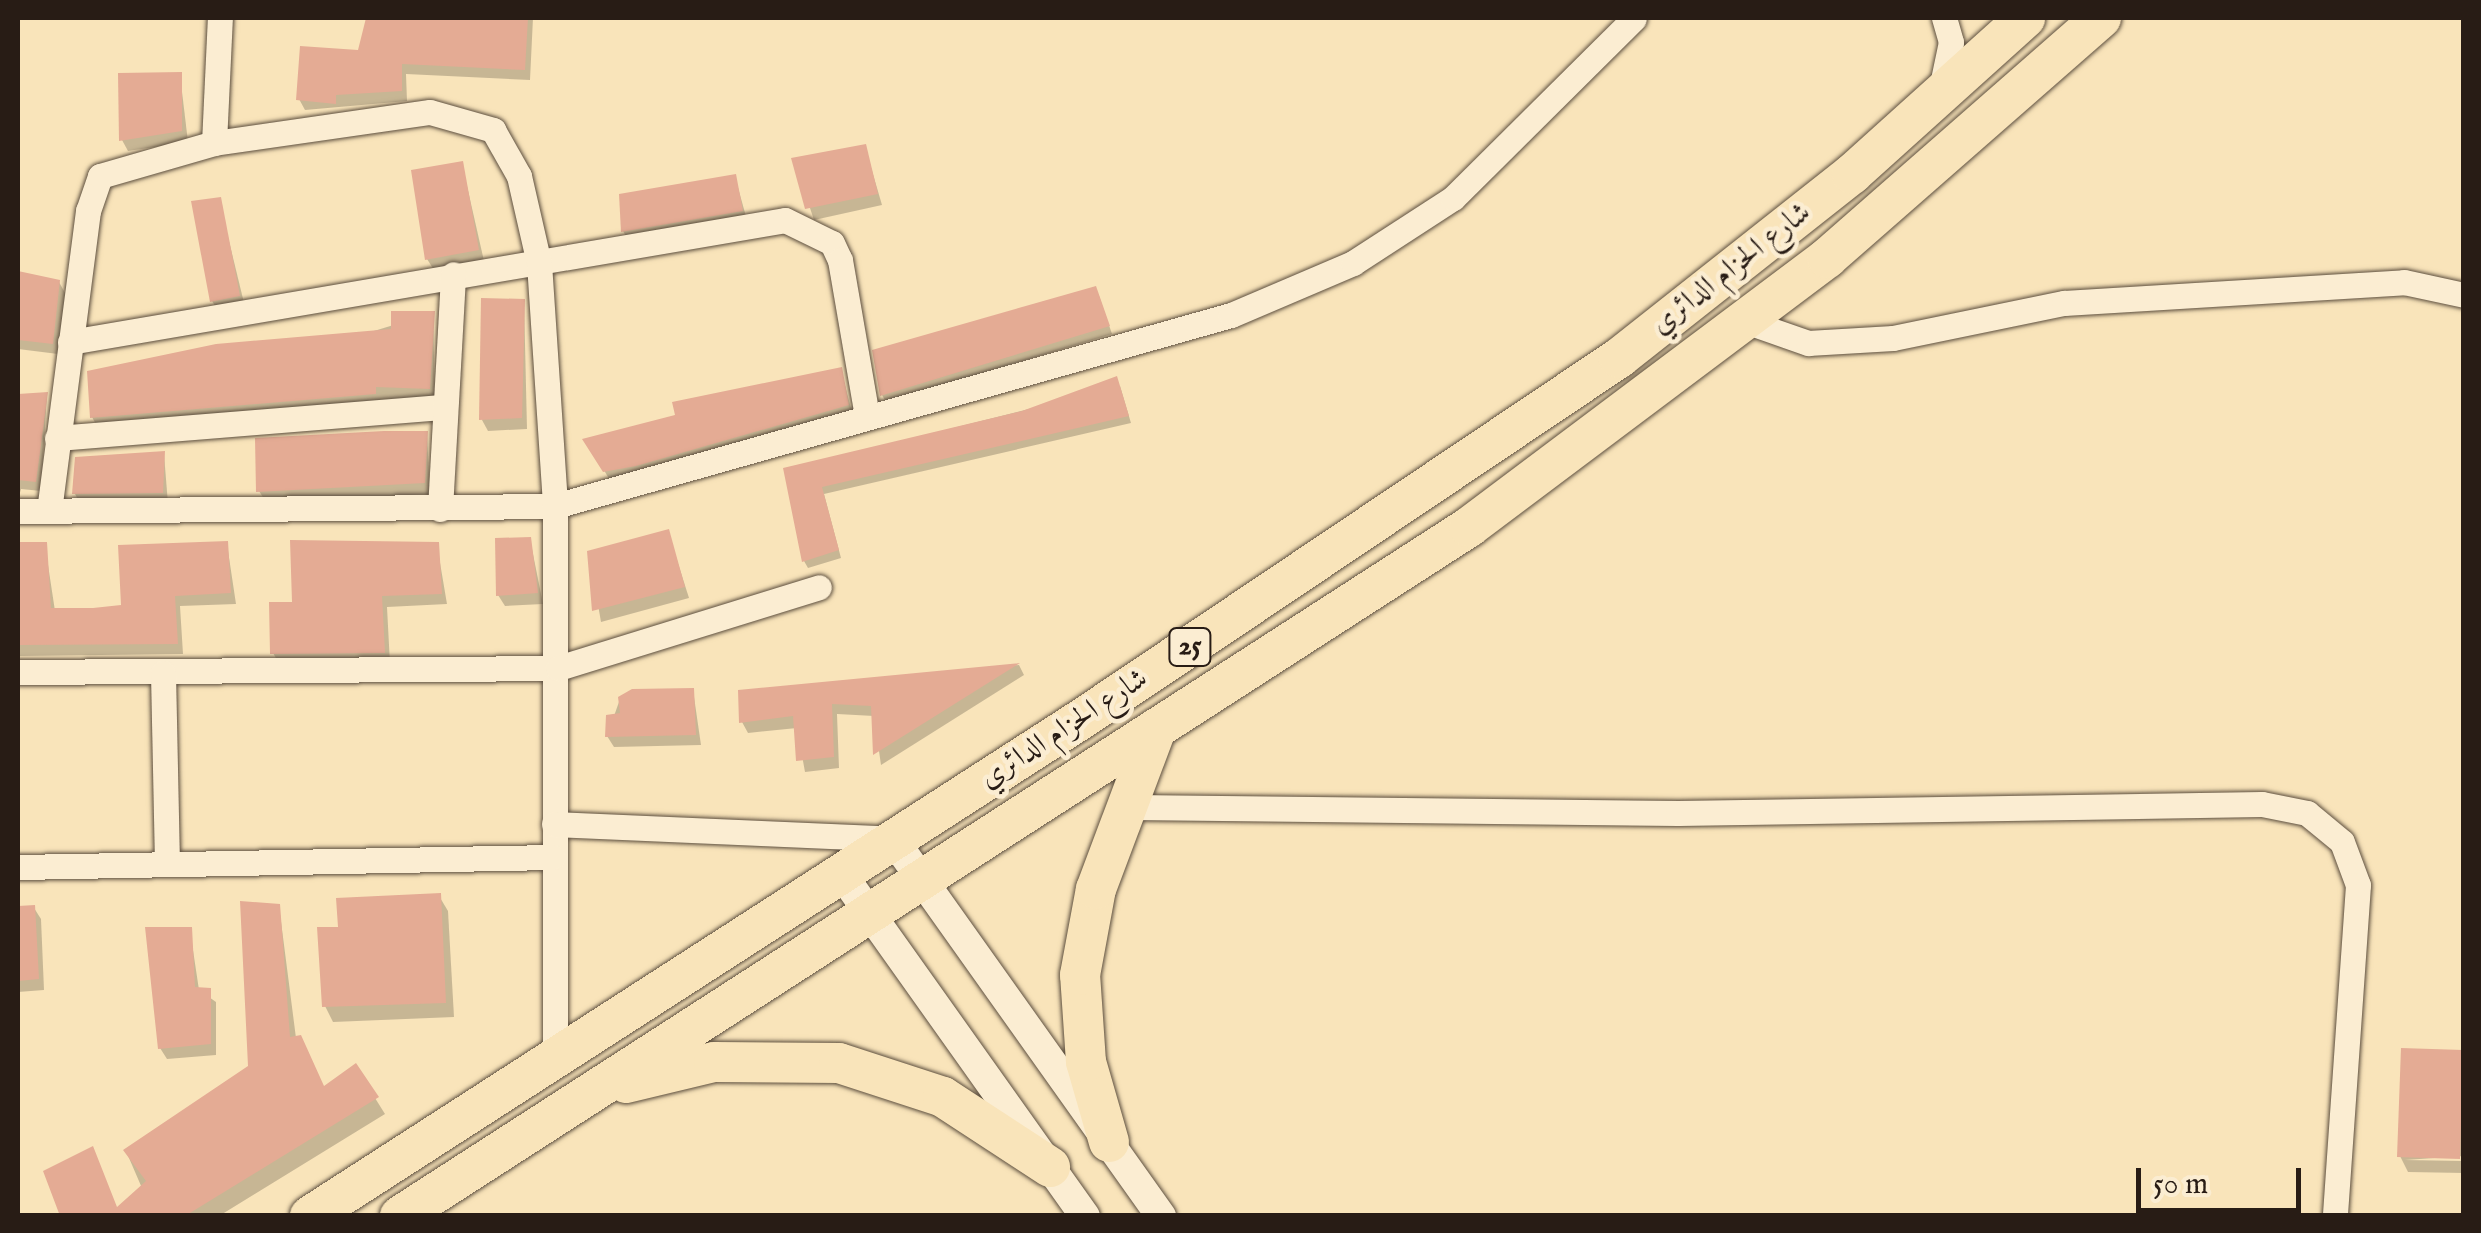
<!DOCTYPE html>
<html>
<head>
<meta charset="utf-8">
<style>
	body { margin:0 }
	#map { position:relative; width:2481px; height:1233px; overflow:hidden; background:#f9e4ba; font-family:"IM FELL English",Amiri,serif }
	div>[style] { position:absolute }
	.shadow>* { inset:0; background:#0003 }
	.building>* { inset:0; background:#e4ab94 }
	.roads { filter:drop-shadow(0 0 2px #5c4e3e) drop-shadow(0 0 2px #5c4e3e) }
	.minor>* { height:25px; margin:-12.5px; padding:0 12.5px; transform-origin:12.5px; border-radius:12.5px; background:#fbedd2 }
	.tertiary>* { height:30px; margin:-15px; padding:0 15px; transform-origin:15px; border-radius:15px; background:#fbedd2 }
	.primary>* { height:40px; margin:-20px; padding:0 20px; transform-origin:20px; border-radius:20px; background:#f9e4ba }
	span { translate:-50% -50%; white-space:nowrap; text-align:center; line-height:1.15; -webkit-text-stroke:9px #fbedd2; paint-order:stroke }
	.shield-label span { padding:2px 8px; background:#fbedd2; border:2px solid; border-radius:8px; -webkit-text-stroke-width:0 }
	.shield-label { font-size:28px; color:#281c15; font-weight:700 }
	.street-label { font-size:30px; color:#281c15 }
	.frame { position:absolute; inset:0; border:20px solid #281c15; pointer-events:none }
	.scale { position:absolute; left:2136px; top:1168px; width:165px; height:45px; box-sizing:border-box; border:5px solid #281c15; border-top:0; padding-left:12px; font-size:30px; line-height:35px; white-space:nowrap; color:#281c15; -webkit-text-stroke:8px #fbedd2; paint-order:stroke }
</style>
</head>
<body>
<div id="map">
	<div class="shadow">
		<i style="clip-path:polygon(424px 18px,533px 18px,530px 80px,406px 74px,407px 101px,305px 110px,299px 99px)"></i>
		<i style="clip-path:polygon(180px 75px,188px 142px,128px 151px,122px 140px)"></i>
		<i style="clip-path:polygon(865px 147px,882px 205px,814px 220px,794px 160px)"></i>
		<i style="clip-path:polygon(462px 164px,484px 261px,434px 270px,427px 259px)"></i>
		<i style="clip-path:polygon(735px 177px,747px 220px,628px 240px,623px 231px)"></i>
		<i style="clip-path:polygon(219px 200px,245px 307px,219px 312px,212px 301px)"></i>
		<i style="clip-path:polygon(18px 273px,59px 282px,65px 293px,58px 354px,18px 349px)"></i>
		<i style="clip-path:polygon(1099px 296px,1112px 334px,886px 402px,882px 395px)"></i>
		<i style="clip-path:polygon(524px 301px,527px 429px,488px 431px,482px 420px)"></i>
		<i style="clip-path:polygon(433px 313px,435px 399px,98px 428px,92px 417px)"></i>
		<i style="clip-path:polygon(841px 370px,853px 416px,611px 482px,586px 440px)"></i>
		<i style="clip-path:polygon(1120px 386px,1131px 423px,824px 494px,841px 558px,808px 568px,804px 561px,786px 470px)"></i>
		<i style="clip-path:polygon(47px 395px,41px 491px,21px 489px,18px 500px,18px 397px)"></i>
		<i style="clip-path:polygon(427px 433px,430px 494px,266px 502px,259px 491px)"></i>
		<i style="clip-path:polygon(164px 454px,168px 504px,81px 505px,75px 494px)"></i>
		<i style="clip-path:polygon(668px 532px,689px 598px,601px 622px,589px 553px)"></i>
		<i style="clip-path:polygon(530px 539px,543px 604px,505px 606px,498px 595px)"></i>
		<i style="clip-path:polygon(227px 544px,236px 604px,180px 606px,183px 654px,18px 656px,18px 547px,45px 545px,55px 611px,123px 608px)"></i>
		<i style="clip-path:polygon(437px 545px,447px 604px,387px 607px,390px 664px,280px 665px,273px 653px)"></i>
		<i style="clip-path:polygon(1019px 665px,1024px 675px,881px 765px,874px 716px,837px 714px,839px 768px,805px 772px,797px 728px,748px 733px,742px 722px,740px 692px)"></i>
		<i style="clip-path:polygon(693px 690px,701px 745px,614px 747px,607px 736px,620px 699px)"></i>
		<i style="clip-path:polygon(439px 896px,448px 911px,454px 1017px,333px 1022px,325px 1006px,341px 929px)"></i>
		<i style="clip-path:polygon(279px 906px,296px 1038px,325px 1089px,355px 1066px,385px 1114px,219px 1216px,154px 1216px,126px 1151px,251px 1068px)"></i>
		<i style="clip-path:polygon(18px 908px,34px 908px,41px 919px,44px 990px,18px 992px)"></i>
		<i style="clip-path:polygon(190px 930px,199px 990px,216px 1002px,216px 1055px,167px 1059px,160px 1048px)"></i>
		<i style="clip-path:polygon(2461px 1053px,2464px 1156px,2405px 1160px,2464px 1161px,2464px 1173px,2408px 1172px,2400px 1156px)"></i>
	</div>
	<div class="building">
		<i style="clip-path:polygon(366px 18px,528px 18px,525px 70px,402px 64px,402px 91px,336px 95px,336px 104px,296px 100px,300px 46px,358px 50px)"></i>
		<i style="clip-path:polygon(182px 72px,182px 131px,119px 141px,118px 73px)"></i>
		<i style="clip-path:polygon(866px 144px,878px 194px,805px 209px,791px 158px)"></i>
		<i style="clip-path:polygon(463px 161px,479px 250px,425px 260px,411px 170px)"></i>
		<i style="clip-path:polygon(736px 174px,743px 211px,621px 232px,619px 194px)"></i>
		<i style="clip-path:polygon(221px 197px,240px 296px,210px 302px,191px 201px)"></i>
		<i style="clip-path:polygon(18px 271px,60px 280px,53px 344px,18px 340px)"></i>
		<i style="clip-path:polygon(1096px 286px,1110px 326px,880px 396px,872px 350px)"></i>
		<i style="clip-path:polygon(481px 298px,525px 299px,522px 418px,479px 420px)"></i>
		<i style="clip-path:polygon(391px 311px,435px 311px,430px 389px,376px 387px,376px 394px,90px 418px,87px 371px,216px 344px,391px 329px)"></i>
		<i style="clip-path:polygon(842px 367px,849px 405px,636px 466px,603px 472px,582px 439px,675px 415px,672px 402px)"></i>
		<i style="clip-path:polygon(1117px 376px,1129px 416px,822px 487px,839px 550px,802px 562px,783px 468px,1022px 411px)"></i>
		<i style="clip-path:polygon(48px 392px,36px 482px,18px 480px,18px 394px)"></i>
		<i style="clip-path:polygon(384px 431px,428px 431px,425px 483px,256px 492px,255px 438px)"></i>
		<i style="clip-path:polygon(165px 451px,163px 493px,72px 494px,75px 457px)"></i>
		<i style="clip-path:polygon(669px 529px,685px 587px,592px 611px,587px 551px)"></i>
		<i style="clip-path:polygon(531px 537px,538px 593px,496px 596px,495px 538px)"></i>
		<i style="clip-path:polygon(290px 540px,439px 542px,442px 594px,382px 596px,385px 653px,270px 654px,269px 602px,292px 602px)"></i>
		<i style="clip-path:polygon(228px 541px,231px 593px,175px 596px,178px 644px,18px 645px,18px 542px,47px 542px,51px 608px,93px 608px,121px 605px,118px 545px)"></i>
		<i style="clip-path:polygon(1020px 663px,873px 755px,871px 706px,832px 704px,834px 757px,796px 761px,793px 716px,739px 723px,738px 690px)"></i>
		<i style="clip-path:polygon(694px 688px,696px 735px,605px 737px,606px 715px,620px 713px,618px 697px,632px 689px)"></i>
		<i style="clip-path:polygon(441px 893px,446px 1003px,322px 1007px,317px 927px,338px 927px,336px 898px)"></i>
		<i style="clip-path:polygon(240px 901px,280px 904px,290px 1037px,301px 1035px,324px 1086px,356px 1063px,379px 1097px,185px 1216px,60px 1216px,43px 1171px,93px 1146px,117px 1207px,146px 1181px,123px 1150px,248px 1066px)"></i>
		<i style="clip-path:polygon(35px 905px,39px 979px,18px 981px,18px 906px)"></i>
		<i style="clip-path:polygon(145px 927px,192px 927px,195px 987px,211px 988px,211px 1044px,158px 1049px)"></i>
		<i style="clip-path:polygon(2401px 1048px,2463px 1050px,2460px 1159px,2397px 1157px)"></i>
	</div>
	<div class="roads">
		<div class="minor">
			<i style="left:1940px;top:94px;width:53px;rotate:-78.1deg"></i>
			<i style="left:1951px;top:42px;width:25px;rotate:-106deg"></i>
			<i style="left:214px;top:143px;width:125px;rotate:-87.3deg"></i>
			<i style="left:1748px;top:322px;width:64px;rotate:19.3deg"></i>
			<i style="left:1808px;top:343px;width:85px;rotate:-3.4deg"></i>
			<i style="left:1893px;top:338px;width:175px;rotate:-11.6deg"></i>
			<i style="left:2064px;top:303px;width:341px;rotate:-3.5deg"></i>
			<i style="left:2404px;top:282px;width:61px;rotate:12.2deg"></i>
			<i style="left:70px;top:342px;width:725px;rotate:-9.68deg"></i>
			<i style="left:785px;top:220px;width:52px;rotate:26.1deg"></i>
			<i style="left:832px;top:243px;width:19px;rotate:65deg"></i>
			<i style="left:840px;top:260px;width:153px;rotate:80.2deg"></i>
			<i style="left:57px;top:438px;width:389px;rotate:-4.6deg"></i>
			<i style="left:440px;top:509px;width:235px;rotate:-86.8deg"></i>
			<i style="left:18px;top:511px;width:537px;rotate:-0.53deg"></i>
			<i style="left:555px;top:506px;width:702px;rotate:-15.78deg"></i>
			<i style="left:1231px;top:315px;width:133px;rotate:-23.1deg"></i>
			<i style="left:1353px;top:263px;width:119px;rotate:-33deg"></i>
			<i style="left:1453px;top:198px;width:255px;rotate:-44.8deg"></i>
			<i style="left:49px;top:511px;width:303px;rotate:-82.6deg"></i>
			<i style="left:88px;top:211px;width:37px;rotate:-71deg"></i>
			<i style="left:100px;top:176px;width:119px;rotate:-16.1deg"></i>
			<i style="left:214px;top:143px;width:218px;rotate:-8.2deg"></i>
			<i style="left:430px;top:112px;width:66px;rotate:15.9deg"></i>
			<i style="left:493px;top:130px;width:53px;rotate:60.5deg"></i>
			<i style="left:519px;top:176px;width:89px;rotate:77.1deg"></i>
			<i style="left:539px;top:263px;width:244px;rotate:86.2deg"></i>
			<i style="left:555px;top:506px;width:553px;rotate:90deg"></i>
			<i style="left:18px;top:672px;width:540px;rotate:-0.42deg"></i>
			<i style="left:558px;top:668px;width:273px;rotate:-17.2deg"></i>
			<i style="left:163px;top:673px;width:190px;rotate:88.8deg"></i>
			<i style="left:1131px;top:807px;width:547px;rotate:0.63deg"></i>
			<i style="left:1678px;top:813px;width:584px;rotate:-0.88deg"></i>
			<i style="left:2262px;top:804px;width:46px;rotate:11.3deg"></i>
			<i style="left:2307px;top:813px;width:45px;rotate:39.6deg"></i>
			<i style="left:2342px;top:842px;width:46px;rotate:69.6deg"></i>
			<i style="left:2358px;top:885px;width:332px;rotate:94deg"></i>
			<i style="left:554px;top:824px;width:339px;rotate:2.5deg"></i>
			<i style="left:18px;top:867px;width:535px;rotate:-1.07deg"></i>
		</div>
		<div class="tertiary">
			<i style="left:893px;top:839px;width:463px;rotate:54.6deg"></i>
			<i style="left:841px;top:873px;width:421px;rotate:54.6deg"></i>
		</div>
		<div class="primary">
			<i style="left:626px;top:1083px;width:90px;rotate:-13.4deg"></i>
			<i style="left:714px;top:1062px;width:125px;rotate:0.5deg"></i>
			<i style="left:839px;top:1063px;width:109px;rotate:18.1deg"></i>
			<i style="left:943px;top:1097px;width:128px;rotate:33.2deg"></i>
			<i style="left:1109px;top:1142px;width:83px;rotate:-106deg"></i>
			<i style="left:1086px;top:1062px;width:87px;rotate:-93.9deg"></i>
			<i style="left:1080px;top:975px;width:87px;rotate:-79.5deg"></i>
			<i style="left:1096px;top:889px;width:171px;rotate:-69.4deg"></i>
			<i style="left:310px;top:1216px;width:920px;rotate:-32.79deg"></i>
			<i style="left:1083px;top:718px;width:646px;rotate:-33.89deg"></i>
			<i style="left:1619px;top:358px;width:297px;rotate:-38.3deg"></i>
			<i style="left:1852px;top:174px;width:233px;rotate:-42deg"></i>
			<i style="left:400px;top:1216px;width:1272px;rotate:-32.8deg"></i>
			<i style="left:1469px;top:527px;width:448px;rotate:-36.9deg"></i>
			<i style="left:1827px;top:258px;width:364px;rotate:-41.2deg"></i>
		</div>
	</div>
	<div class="shield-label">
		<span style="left:1190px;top:647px">25</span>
	</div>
	<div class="street-label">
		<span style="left:1731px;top:269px;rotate:-38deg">شارع الحزام الدائري</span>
		<span style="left:1064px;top:729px;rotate:-33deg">شارع الحزام الدائري</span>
	</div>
	<div class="frame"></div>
	<div class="scale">50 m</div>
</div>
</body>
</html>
